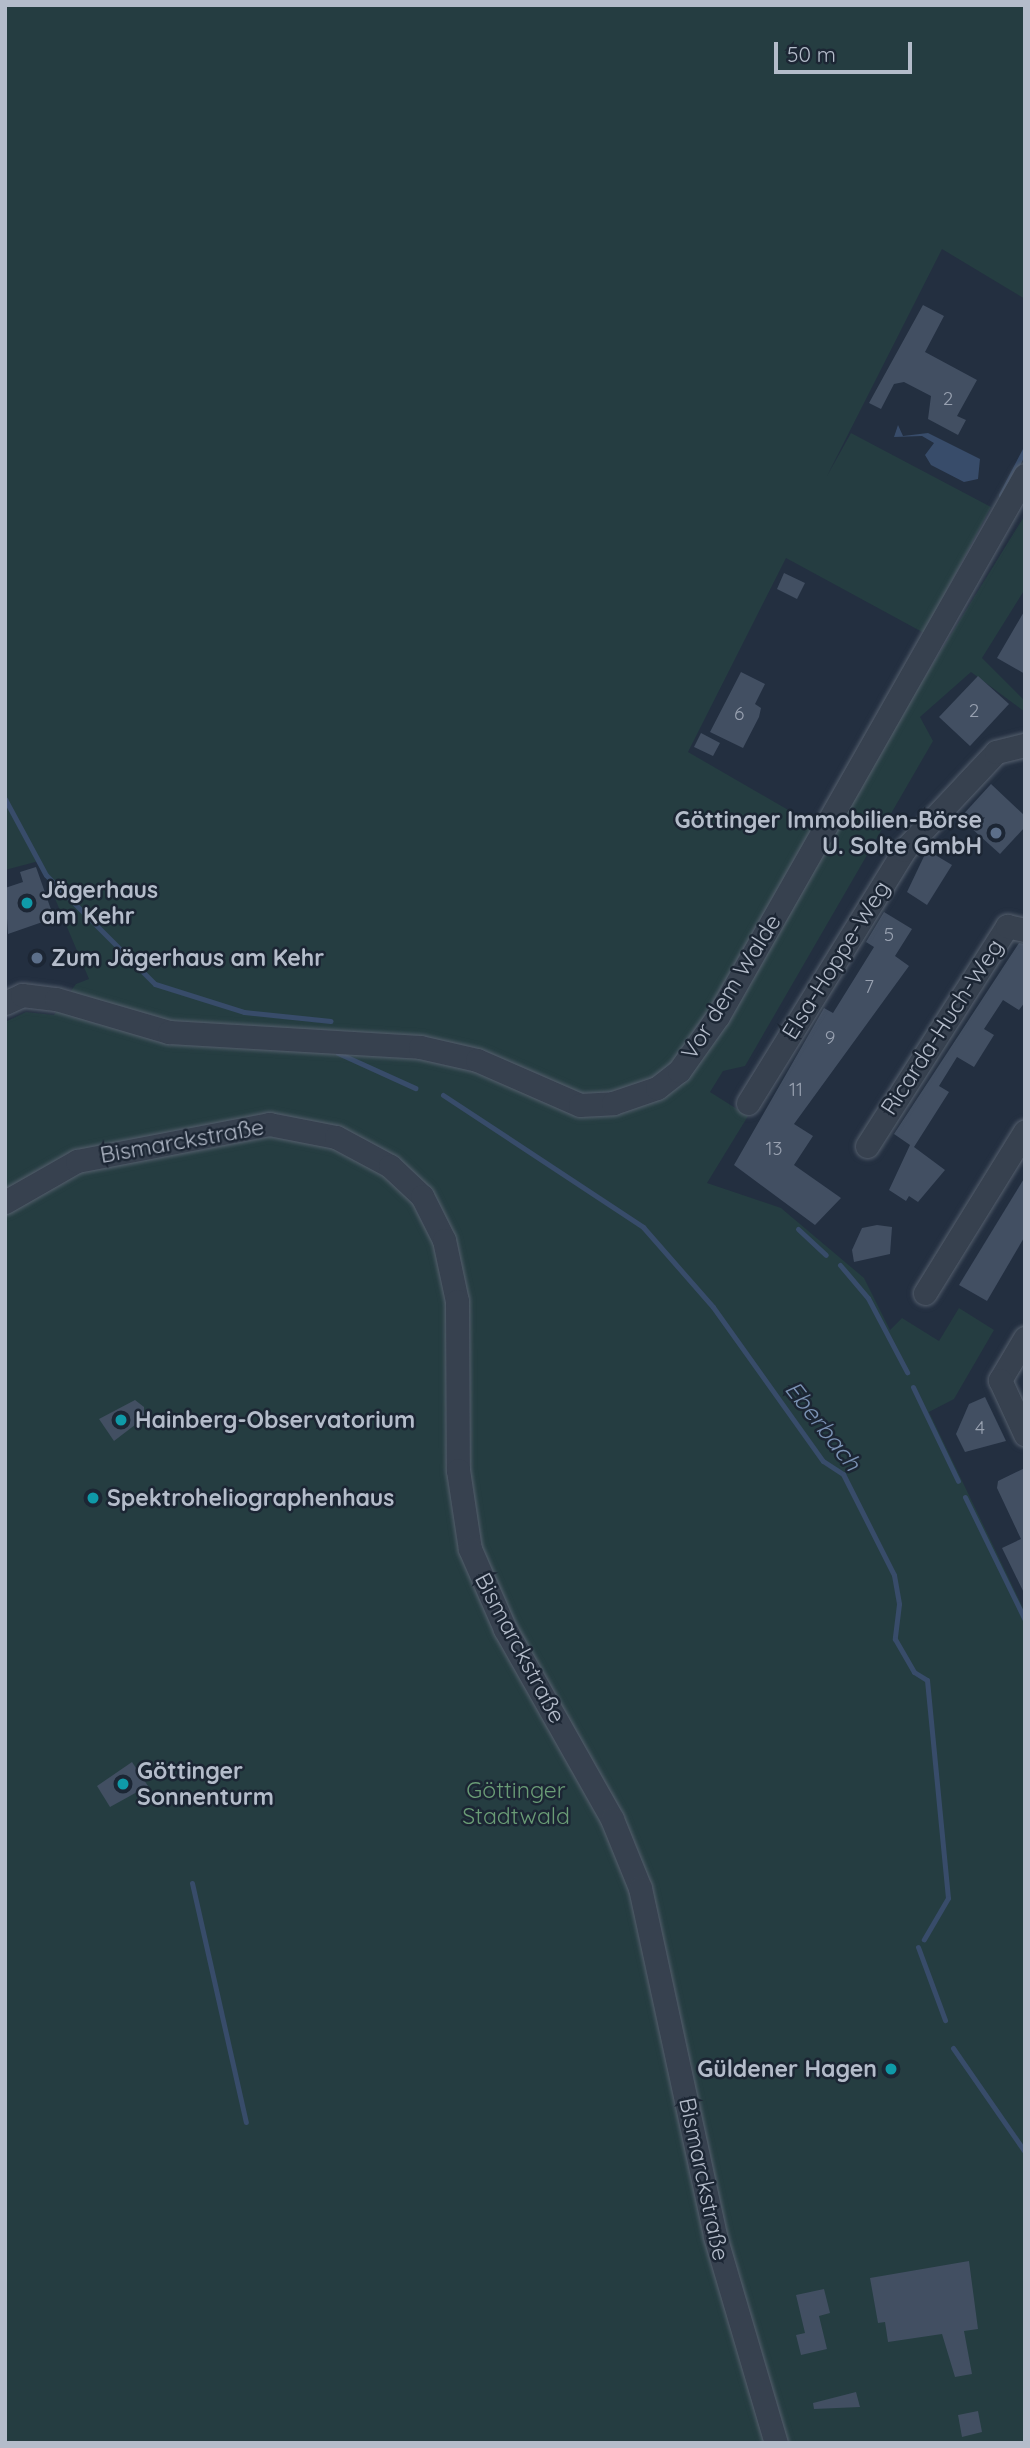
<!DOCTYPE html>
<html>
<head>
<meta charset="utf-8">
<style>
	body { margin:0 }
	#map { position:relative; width:1030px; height:2448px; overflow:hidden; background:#232f40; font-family:Quicksand,sans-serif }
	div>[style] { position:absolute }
	.green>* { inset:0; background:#253d41 }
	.water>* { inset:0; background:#384c6a }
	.stream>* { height:5px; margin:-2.5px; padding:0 2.5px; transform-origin:2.5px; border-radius:2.5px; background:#384c6a }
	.building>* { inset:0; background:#424f62 }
	.roads { filter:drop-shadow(0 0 2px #555f6d) drop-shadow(0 0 2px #555f6d) }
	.street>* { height:23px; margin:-11.5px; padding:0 11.5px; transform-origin:11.5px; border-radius:11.5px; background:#37414f }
	.dots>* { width:19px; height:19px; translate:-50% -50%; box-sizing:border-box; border:4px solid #1c2634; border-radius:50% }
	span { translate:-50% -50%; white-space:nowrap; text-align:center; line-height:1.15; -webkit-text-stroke:5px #1c2634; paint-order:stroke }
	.number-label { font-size:19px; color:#98a1b0 }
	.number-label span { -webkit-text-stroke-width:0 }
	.poi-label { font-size:23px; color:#b4bcca; font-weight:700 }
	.right { translate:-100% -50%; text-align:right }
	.left { translate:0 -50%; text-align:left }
	.street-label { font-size:23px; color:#b4bcca }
	.park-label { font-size:23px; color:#6a9c76 }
	.water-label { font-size:24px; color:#7a91b3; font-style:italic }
	.frame { position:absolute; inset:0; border:7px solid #b4bcca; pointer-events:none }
	.scale { position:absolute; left:774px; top:42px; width:138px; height:32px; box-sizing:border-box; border:4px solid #b4bcca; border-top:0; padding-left:9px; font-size:21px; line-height:24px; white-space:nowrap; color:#b4bcca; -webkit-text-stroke:5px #1c2634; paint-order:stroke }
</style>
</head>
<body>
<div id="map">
	<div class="green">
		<i style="clip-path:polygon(5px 5px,1025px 5px,1025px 299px,942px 249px,827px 476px,851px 433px,991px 507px,924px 633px,786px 558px,688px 752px,828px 833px,1025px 515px,1025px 589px,982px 658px,1025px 701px,1025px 712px,971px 672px,920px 717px,933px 741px,745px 1066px,723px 1071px,710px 1092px,748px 1116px,707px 1183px,781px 1208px,864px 1278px,890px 1330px,902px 1318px,939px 1341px,959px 1308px,994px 1330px,954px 1399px,929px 1412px,1025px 1612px,1025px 2443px,5px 2443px,5px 1022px,26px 1012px,54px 1015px,76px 984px,89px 979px,39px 861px,5px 870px)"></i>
	</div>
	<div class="water">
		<i style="clip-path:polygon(898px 425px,903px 436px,928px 433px,980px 459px,978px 479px,964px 482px,931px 465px,925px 455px,934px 443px,922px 436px,894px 437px)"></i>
	</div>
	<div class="stream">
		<i style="left:1001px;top:495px;width:52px;rotate:-62.4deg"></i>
		<i style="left:5px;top:799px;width:86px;rotate:61.7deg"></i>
		<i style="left:46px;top:875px;width:154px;rotate:45deg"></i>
		<i style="left:155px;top:984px;width:93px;rotate:17.5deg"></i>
		<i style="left:244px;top:1012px;width:87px;rotate:5.9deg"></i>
		<i style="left:338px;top:1053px;width:85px;rotate:24.4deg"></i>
		<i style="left:443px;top:1095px;width:240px;rotate:33.4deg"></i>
		<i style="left:643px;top:1227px;width:106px;rotate:48.8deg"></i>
		<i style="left:713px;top:1307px;width:189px;rotate:54.5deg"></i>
		<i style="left:823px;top:1461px;width:24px;rotate:33deg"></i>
		<i style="left:843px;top:1474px;width:113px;rotate:63.2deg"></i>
		<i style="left:894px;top:1575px;width:29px;rotate:80deg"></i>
		<i style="left:899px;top:1604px;width:35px;rotate:97deg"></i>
		<i style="left:895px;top:1639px;width:38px;rotate:60deg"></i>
		<i style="left:914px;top:1672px;width:15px;rotate:32deg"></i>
		<i style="left:927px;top:1680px;width:219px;rotate:84.5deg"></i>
		<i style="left:948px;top:1898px;width:48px;rotate:120.3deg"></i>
		<i style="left:798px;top:1229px;width:38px;rotate:43deg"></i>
		<i style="left:840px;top:1265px;width:43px;rotate:49.7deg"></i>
		<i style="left:868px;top:1298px;width:84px;rotate:62.2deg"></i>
		<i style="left:913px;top:1387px;width:104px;rotate:64.4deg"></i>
		<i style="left:965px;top:1497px;width:137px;rotate:64deg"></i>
		<i style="left:192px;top:1883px;width:245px;rotate:77.3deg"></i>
		<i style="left:918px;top:1947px;width:78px;rotate:69.7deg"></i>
		<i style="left:953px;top:2048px;width:126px;rotate:55.3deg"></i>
	</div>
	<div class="building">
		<i style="clip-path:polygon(923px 305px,944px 316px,925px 352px,977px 380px,957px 416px,966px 420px,958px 435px,928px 419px,931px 396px,904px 382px,894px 384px,881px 409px,869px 403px)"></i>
		<i style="clip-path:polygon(784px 573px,805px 583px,797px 599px,777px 589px)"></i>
		<i style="clip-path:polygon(1025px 610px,1025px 674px,997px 658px)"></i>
		<i style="clip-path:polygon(741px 672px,765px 684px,755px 704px,761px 708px,759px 717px,743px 748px,710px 732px)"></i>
		<i style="clip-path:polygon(978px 676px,1009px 704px,970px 746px,939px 717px)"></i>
		<i style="clip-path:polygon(701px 733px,720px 743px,713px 756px,694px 747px)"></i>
		<i style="clip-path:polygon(991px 784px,1025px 816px,1025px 827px,1000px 854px,960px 818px)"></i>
		<i style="clip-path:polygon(927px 850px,952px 865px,927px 905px,907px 892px)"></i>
		<i style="clip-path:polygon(36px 867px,54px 918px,8px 934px,5px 888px,23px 882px,20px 872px)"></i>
		<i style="clip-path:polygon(884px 912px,912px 929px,895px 956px,909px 966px,794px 1124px,813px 1136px,794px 1165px,841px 1198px,815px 1225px,734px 1165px,824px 1008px,833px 1013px,874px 947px,866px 942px)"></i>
		<i style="clip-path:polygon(1019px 943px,1025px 944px,1025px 1002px,1019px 1010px,1003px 1000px,984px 1029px,994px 1035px,974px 1067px,957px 1057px,939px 1086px,949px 1092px,914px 1147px,945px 1170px,918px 1202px,909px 1196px,906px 1201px,889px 1190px,910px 1145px,894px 1134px)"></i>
		<i style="clip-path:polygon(1025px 1177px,1025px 1236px,987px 1301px,959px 1285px)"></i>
		<i style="clip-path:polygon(877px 1225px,892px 1227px,890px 1254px,854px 1262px,852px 1250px,862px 1228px)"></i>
		<i style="clip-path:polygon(985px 1397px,1006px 1441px,965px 1452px,956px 1434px,969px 1404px)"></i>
		<i style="clip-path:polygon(135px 1400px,144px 1407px,144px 1418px,114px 1441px,99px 1419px)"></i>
		<i style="clip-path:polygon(1025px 1468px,1025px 1595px,1002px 1548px,1021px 1539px,997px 1488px,998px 1481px)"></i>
		<i style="clip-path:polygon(132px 1762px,148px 1786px,110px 1807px,97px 1786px)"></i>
		<i style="clip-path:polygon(969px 2261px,978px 2329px,964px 2331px,972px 2374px,955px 2377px,942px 2334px,888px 2342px,885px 2322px,878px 2323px,870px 2278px)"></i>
		<i style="clip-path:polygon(824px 2289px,830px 2313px,819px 2316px,827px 2349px,801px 2355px,796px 2335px,805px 2333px,796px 2295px)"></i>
		<i style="clip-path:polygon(856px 2392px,860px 2407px,814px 2409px,813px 2403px)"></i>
		<i style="clip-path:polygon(978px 2411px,982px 2432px,962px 2437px,958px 2415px)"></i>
	</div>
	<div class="roads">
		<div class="street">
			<i style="left:5px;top:1003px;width:19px;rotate:-25deg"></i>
			<i style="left:22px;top:995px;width:34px;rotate:7deg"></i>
			<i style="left:56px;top:999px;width:118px;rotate:16.3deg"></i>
			<i style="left:169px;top:1032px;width:251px;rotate:3.4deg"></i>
			<i style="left:420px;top:1047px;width:58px;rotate:12.8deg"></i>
			<i style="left:477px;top:1060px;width:112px;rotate:23.6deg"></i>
			<i style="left:580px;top:1105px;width:33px;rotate:-3deg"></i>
			<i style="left:613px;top:1103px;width:46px;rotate:-18.8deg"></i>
			<i style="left:657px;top:1088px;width:28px;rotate:-38deg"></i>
			<i style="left:679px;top:1071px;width:67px;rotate:-54.7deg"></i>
			<i style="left:718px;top:1016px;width:622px;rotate:-60.43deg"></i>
			<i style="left:748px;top:1103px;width:297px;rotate:-58.3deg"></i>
			<i style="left:904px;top:850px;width:134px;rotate:-46.8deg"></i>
			<i style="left:996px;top:752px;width:30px;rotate:-14deg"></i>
			<i style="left:867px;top:1146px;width:261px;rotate:-57.5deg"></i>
			<i style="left:1007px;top:926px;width:18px;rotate:13deg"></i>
			<i style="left:5px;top:1202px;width:83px;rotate:-29.7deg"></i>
			<i style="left:77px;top:1161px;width:196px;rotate:-10.9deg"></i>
			<i style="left:269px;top:1124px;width:68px;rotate:11deg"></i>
			<i style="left:336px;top:1137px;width:61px;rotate:28.2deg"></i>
			<i style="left:390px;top:1166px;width:44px;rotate:43.2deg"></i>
			<i style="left:422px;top:1196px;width:49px;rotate:63.4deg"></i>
			<i style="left:444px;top:1240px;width:62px;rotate:78deg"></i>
			<i style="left:457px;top:1301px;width:169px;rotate:89.7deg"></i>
			<i style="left:458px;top:1470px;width:80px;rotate:81.4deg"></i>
			<i style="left:470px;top:1549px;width:87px;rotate:66.4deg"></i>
			<i style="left:505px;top:1629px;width:218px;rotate:60.6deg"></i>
			<i style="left:612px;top:1819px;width:74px;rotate:67.9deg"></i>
			<i style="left:640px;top:1888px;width:356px;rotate:77.8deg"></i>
			<i style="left:715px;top:2236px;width:216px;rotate:73.6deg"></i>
			<i style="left:925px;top:1293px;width:190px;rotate:-58.3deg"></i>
			<i style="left:1025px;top:1338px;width:49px;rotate:120.8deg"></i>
			<i style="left:1000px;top:1380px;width:60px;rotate:65.2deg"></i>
		</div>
	</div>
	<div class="dots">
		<i style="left:996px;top:833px;background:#5c6f8a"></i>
		<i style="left:27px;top:903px;background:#0f9aa8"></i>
		<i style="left:37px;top:958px;background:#5c6f8a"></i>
		<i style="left:121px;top:1420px;background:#0f9aa8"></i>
		<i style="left:93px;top:1498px;background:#0f9aa8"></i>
		<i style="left:123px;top:1784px;background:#0f9aa8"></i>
		<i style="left:891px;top:2069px;background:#0f9aa8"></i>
	</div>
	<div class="number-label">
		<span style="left:948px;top:399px">2</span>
		<span style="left:974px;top:711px">2</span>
		<span style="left:739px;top:714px">6</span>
		<span style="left:889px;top:935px">5</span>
		<span style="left:869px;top:987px">7</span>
		<span style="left:830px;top:1038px">9</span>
		<span style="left:796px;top:1090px">11</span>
		<span style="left:774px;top:1149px">13</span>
		<span style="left:980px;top:1428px">4</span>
	</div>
	<div class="poi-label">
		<span class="right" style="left:982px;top:833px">Göttinger Immobilien-Börse<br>U. Solte GmbH</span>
		<span class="left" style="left:41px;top:903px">Jägerhaus<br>am Kehr</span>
		<span class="left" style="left:51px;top:958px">Zum Jägerhaus am Kehr</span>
		<span class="left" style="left:135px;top:1420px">Hainberg-Observatorium</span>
		<span class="left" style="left:107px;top:1498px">Spektroheliographenhaus</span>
		<span class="left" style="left:137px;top:1784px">Göttinger<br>Sonnenturm</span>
		<span class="right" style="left:877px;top:2069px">Güldener Hagen</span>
	</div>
	<div class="street-label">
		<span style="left:836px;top:960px;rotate:-58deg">Elsa-Hoppe-Weg</span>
		<span style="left:731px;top:987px;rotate:-58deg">Vor dem Walde</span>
		<span style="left:942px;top:1027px;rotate:-57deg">Ricarda-Huch-Weg</span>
		<span style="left:182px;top:1141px;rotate:-10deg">Bismarckstraße</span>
		<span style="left:520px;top:1648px;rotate:62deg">Bismarckstraße</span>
		<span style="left:704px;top:2179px;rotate:78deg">Bismarckstraße</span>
	</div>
	<div class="park-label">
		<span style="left:516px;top:1803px">Göttinger<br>Stadtwald</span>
	</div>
	<div class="water-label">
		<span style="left:823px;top:1426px;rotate:52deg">Eberbach</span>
	</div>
	<div class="frame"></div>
	<div class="scale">50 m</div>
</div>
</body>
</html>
